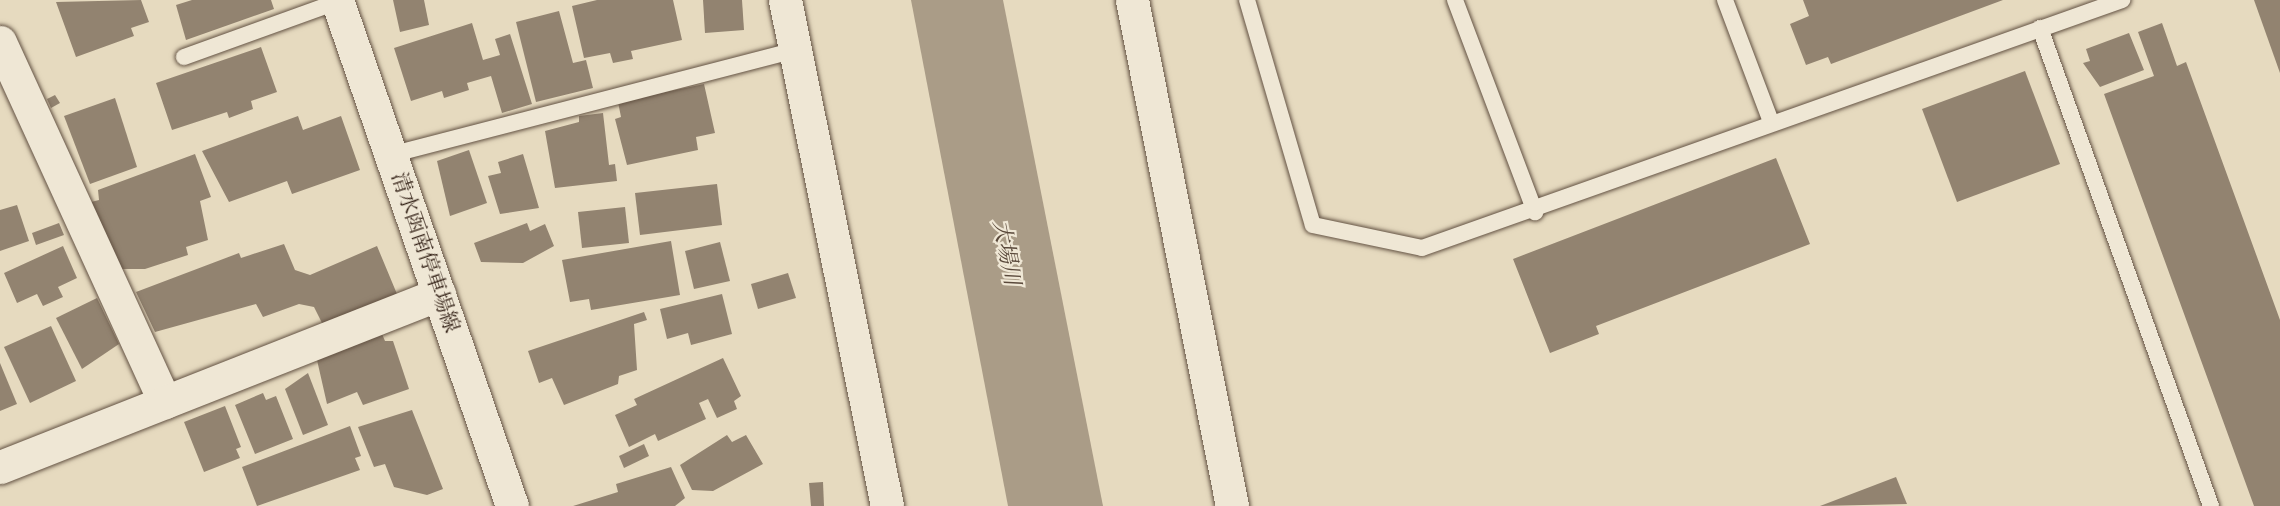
<!DOCTYPE html>
<html>
<head>
<meta charset="utf-8">
<style>
	body { margin:0 }
	#map { position:relative; width:2280px; height:506px; overflow:hidden; background:#e6dabf; font-family:"Sorts Mill Goudy","Noto Serif JP",serif }
	div>[style] { position:absolute }
	.water>* { inset:0; background:#aa9c87 }
	.building>* { inset:0; background:#928370 }
	.roads { filter:drop-shadow(0 0 2px #635243) drop-shadow(0 0 2px #635243) }
	.lane>* { height:16px; margin:-8px; padding:0 8px; transform-origin:8px; border-radius:8px; background:#efe7d5 }
	.street>* { height:33px; margin:-16.5px; padding:0 16.5px; transform-origin:16.5px; border-radius:16.5px; background:#efe7d5 }
	.secondary>* { height:33px; margin:-16.5px; padding:0 16.5px; transform-origin:16.5px; border-radius:16.5px; background:#efe7d5 }
	span { translate:-50% -50%; white-space:nowrap; text-align:center; line-height:1.15; -webkit-text-stroke:4.5px #efe7d5; paint-order:stroke }
	.street-label { font-size:21px; color:#37251a }
	.water-label { font-size:22px; color:#5a493b; font-style:italic }
</style>
</head>
<body>
<div id="map">
	<div class="water">
		<i style="clip-path:polygon(911px 0,1003px 0,1103px 506px,1008px 506px)"></i>
	</div>
	<div class="building">
		<i style="clip-path:polygon(141px 0,149px 22px,131px 28px,134px 36px,76px 57px,56px 2px)"></i>
		<i style="clip-path:polygon(192px 0,271px 0,274px 9px,186px 40px,176px 5px)"></i>
		<i style="clip-path:polygon(393px 0,424px 0,429px 25px,400px 32px)"></i>
		<i style="clip-path:polygon(597px 0,673px 0,682px 40px,631px 51px,633px 59px,613px 63px,610px 53px,584px 58px,572px 6px)"></i>
		<i style="clip-path:polygon(703px 0,742px 0,744px 30px,705px 33px)"></i>
		<i style="clip-path:polygon(1803px 0,2003px 0,1831px 64px,1828px 57px,1806px 65px,1790px 24px,1809px 16px)"></i>
		<i style="clip-path:polygon(2254px 0,2280px 0,2280px 73px)"></i>
		<i style="clip-path:polygon(559px 11px,573px 63px,586px 60px,593px 88px,536px 102px,516px 22px)"></i>
		<i style="clip-path:polygon(472px 23px,483px 60px,500px 55px,495px 39px,510px 34px,532px 104px,502px 113px,491px 76px,467px 83px,469px 90px,444px 98px,442px 91px,411px 101px,394px 48px)"></i>
		<i style="clip-path:polygon(2162px 23px,2177px 66px,2186px 62px,2280px 320px,2280px 506px,2254px 506px,2104px 94px,2154px 76px,2138px 32px)"></i>
		<i style="clip-path:polygon(2129px 33px,2144px 70px,2100px 87px,2083px 63px,2090px 61px,2086px 49px)"></i>
		<i style="clip-path:polygon(261px 47px,277px 92px,251px 101px,253px 109px,229px 118px,227px 112px,172px 130px,156px 83px)"></i>
		<i style="clip-path:polygon(2025px 71px,2060px 164px,1957px 202px,1922px 109px)"></i>
		<i style="clip-path:polygon(704px 84px,715px 133px,696px 137px,698px 150px,627px 165px,615px 119px,621px 117px,618px 102px)"></i>
		<i style="clip-path:polygon(55px 95px,60px 103px,51px 108px,47px 99px)"></i>
		<i style="clip-path:polygon(115px 98px,137px 167px,90px 184px,64px 116px)"></i>
		<i style="clip-path:polygon(603px 113px,609px 165px,615px 164px,617px 181px,555px 188px,545px 131px,579px 122px,579px 116px)"></i>
		<i style="clip-path:polygon(298px 116px,303px 130px,341px 116px,360px 170px,292px 194px,287px 181px,229px 202px,202px 151px)"></i>
		<i style="clip-path:polygon(469px 150px,487px 203px,450px 216px,437px 161px)"></i>
		<i style="clip-path:polygon(195px 154px,211px 197px,200px 201px,208px 240px,186px 247px,188px 255px,145px 269px,118px 269px,91px 202px,99px 200px,98px 190px)"></i>
		<i style="clip-path:polygon(523px 154px,539px 208px,500px 214px,488px 176px,501px 173px,498px 162px)"></i>
		<i style="clip-path:polygon(1776px 158px,1810px 244px,1596px 326px,1599px 334px,1550px 353px,1513px 259px)"></i>
		<i style="clip-path:polygon(717px 184px,722px 225px,640px 235px,635px 193px)"></i>
		<i style="clip-path:polygon(17px 205px,29px 241px,0 251px,0 210px)"></i>
		<i style="clip-path:polygon(625px 207px,629px 243px,582px 248px,578px 212px)"></i>
		<i style="clip-path:polygon(59px 223px,64px 235px,36px 245px,32px 233px)"></i>
		<i style="clip-path:polygon(527px 223px,530px 231px,545px 224px,554px 246px,523px 263px,481px 262px,474px 243px)"></i>
		<i style="clip-path:polygon(671px 241px,680px 295px,591px 310px,589px 299px,570px 302px,562px 260px)"></i>
		<i style="clip-path:polygon(720px 242px,730px 281px,694px 289px,685px 251px)"></i>
		<i style="clip-path:polygon(284px 244px,295px 270px,310px 275px,377px 246px,397px 294px,324px 327px,314px 307px,299px 304px,263px 317px,256px 304px,155px 332px,136px 292px,239px 253px,241px 258px)"></i>
		<i style="clip-path:polygon(63px 246px,77px 278px,58px 287px,63px 297px,43px 306px,37px 294px,17px 303px,4px 273px)"></i>
		<i style="clip-path:polygon(788px 273px,796px 298px,758px 309px,751px 284px)"></i>
		<i style="clip-path:polygon(722px 294px,732px 334px,691px 345px,688px 333px,667px 339px,660px 309px)"></i>
		<i style="clip-path:polygon(97px 298px,119px 344px,82px 369px,56px 318px)"></i>
		<i style="clip-path:polygon(644px 312px,647px 320px,634px 324px,637px 370px,619px 376px,618px 384px,564px 405px,552px 378px,539px 383px,528px 351px)"></i>
		<i style="clip-path:polygon(51px 326px,76px 381px,30px 403px,4px 347px)"></i>
		<i style="clip-path:polygon(382px 334px,385px 341px,393px 341px,409px 389px,363px 405px,357px 392px,327px 404px,317px 360px)"></i>
		<i style="clip-path:polygon(723px 358px,741px 396px,734px 401px,737px 409px,717px 418px,708px 399px,699px 403px,706px 419px,658px 441px,655px 434px,629px 447px,615px 415px,637px 405px,634px 399px)"></i>
		<i style="clip-path:polygon(0 363px,17px 404px,0 411px)"></i>
		<i style="clip-path:polygon(308px 373px,328px 425px,303px 435px,285px 389px)"></i>
		<i style="clip-path:polygon(263px 393px,266px 400px,276px 396px,293px 439px,255px 454px,235px 405px)"></i>
		<i style="clip-path:polygon(225px 406px,241px 447px,236px 449px,240px 458px,204px 472px,184px 422px)"></i>
		<i style="clip-path:polygon(412px 410px,443px 489px,427px 495px,394px 487px,385px 464px,374px 467px,358px 427px)"></i>
		<i style="clip-path:polygon(350px 426px,361px 456px,355px 458px,360px 470px,257px 506px,242px 467px)"></i>
		<i style="clip-path:polygon(727px 435px,732px 442px,746px 435px,763px 464px,713px 491px,692px 490px,680px 465px)"></i>
		<i style="clip-path:polygon(644px 444px,649px 456px,624px 468px,619px 456px)"></i>
		<i style="clip-path:polygon(671px 467px,685px 498px,675px 506px,573px 506px,618px 492px,616px 484px)"></i>
		<i style="clip-path:polygon(1896px 477px,1907px 504px,1820px 506px)"></i>
		<i style="clip-path:polygon(823px 482px,824px 506px,811px 506px,809px 483px)"></i>
	</div>
	<div class="roads">
		<div class="lane">
			<i style="left:1247px;top:0;width:234px;rotate:73.7deg"></i>
			<i style="left:1313px;top:225px;width:111px;rotate:11.9deg"></i>
			<i style="left:1422px;top:248px;width:743px;rotate:-19.51deg"></i>
			<i style="left:1455px;top:0;width:227px;rotate:69.3deg"></i>
			<i style="left:1725px;top:0;width:130px;rotate:69.3deg"></i>
			<i style="left:2040px;top:28px;width:508px;rotate:70.32deg"></i>
			<i style="left:184px;top:57px;width:163px;rotate:-19.8deg"></i>
			<i style="left:390px;top:155px;width:418px;rotate:-14.5deg"></i>
		</div>
		<div class="street">
			<i style="left:785px;top:0;width:516px;rotate:78.6deg"></i>
			<i style="left:1132px;top:0;width:516px;rotate:78.82deg"></i>
			<i style="left:0;top:42px;width:396px;rotate:65.4deg"></i>
			<i style="left:0;top:467px;width:472px;rotate:-21.5deg"></i>
		</div>
		<div class="secondary">
			<i style="left:337px;top:0;width:535px;rotate:70.92deg"></i>
		</div>
	</div>
	<div class="street-label">
		<span style="left:424px;top:253px;rotate:71deg">清水函南停車場線</span>
	</div>
	<div class="water-label">
		<span style="left:1004px;top:253px;rotate:79deg">大場川</span>
	</div>
</div>
</body>
</html>
